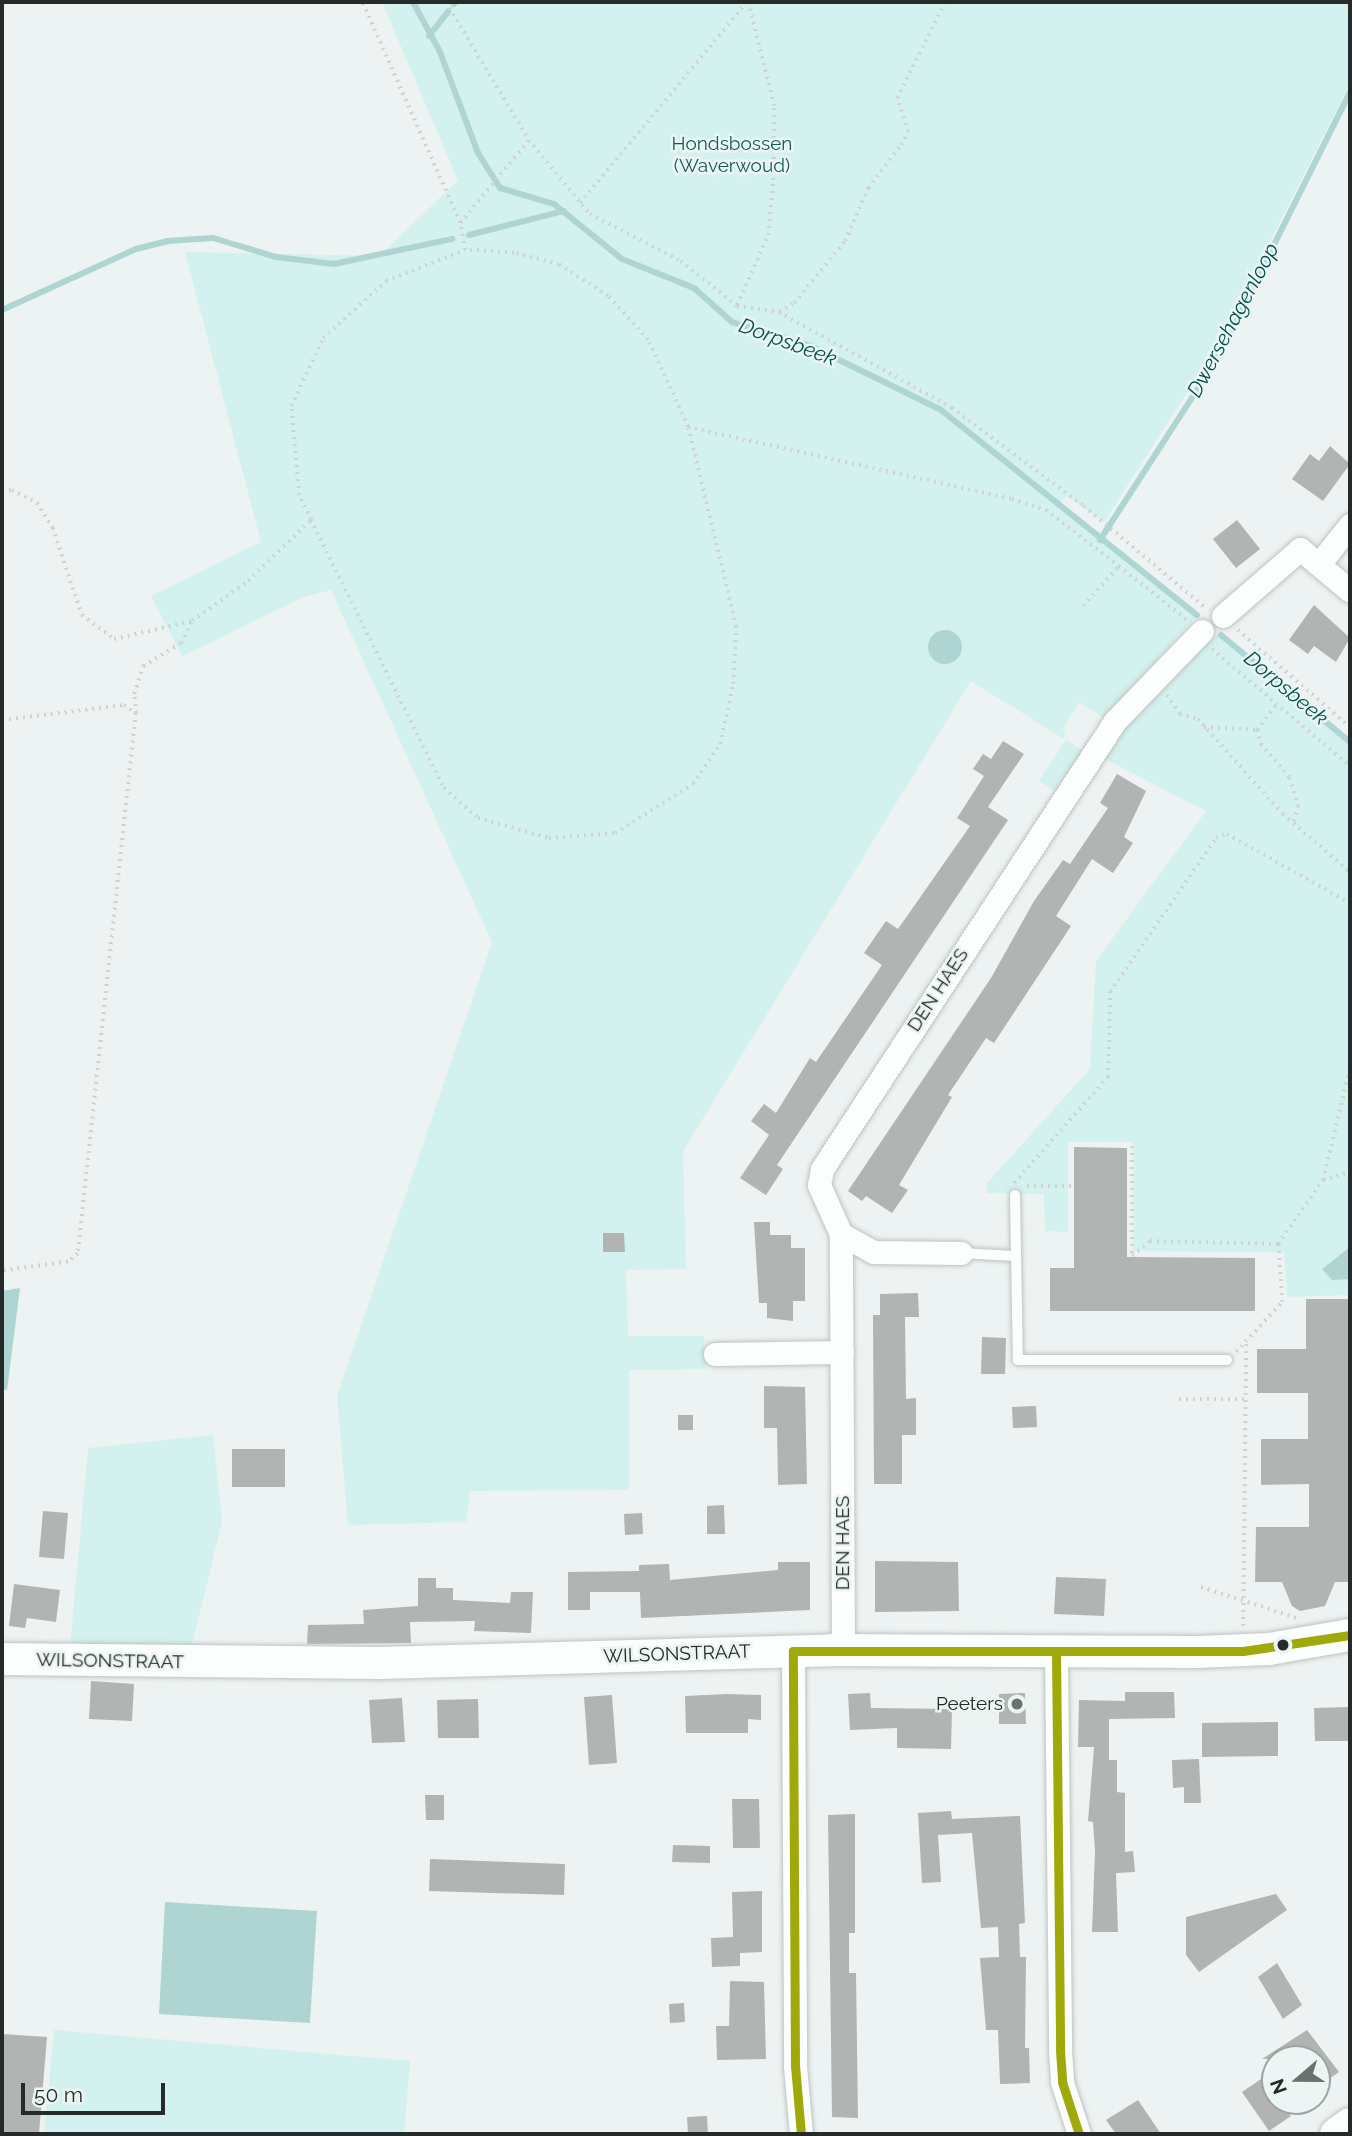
<!DOCTYPE html>
<html>
<head>
<meta charset="utf-8">
<style>
	body { margin:0 }
	#map { position:relative; width:1352px; height:2136px; overflow:hidden; background:#edf3f2; font-family:Raleway,sans-serif }
	div>[style] { position:absolute }
	.green>* { inset:0; background:#d3f1ee }
	.water>* { inset:0; background:#aed5d1 }
	.round { border-radius:50% }
	.stream>* { height:6px; margin:-3px; padding:0 3px; transform-origin:3px; border-radius:3px; background:#aed5d1 }
	.building>* { inset:0; background:#b2b3b3 }
	.path>* { height:3.5px; margin-top:-1.75px; transform-origin:0; background:repeating-linear-gradient(90deg,#d1d3d3 0 2px,transparent 0 7px) }
	.roads { filter:drop-shadow(0 0 2px #bec3c2) drop-shadow(0 0 2px #bec3c2) }
	.lane>* { height:10px; margin:-5px; padding:0 5px; transform-origin:5px; border-radius:5px; background:#fcfdfd }
	.street>* { height:23px; margin:-11.5px; padding:0 11.5px; transform-origin:11.5px; border-radius:11.5px; background:#fcfdfd }
	.secondary>* { height:32px; margin:-16px; padding:0 16px; transform-origin:16px; border-radius:16px; background:#fcfdfd }
	.bus-1>* { height:9px; margin:-4.5px; padding:0 4.5px; transform-origin:4.5px; border-radius:4.5px; background:#a0a90a }
	.dots>* { width:19px; height:19px; translate:-50% -50%; box-sizing:border-box; border:4px solid #ebf5f4; border-radius:50% }
	span { translate:-50% -50%; white-space:nowrap; text-align:center; line-height:1.15; -webkit-text-stroke:5px #ebf5f4; paint-order:stroke }
	.park-label { font-size:19px; color:#135c58 }
	.street-label { font-size:19px; color:#262a29 }
	.poi-label { font-size:19px; color:#262a29 }
	.right { translate:-100% -50%; text-align:right }
	.water-label { font-size:21px; color:#00514e; font-style:italic }
	.frame { position:absolute; inset:0; border:4px solid #262a29; pointer-events:none }
	.north { position:absolute; left:1261px; top:2045px; width:70px; height:70px; box-sizing:border-box; background:#ebf5f4; border:2px solid #9ca4a3; border-radius:50%; rotate:250deg; font-size:19px; font-weight:700; line-height:28px; text-align:center; color:#262a29 }
	.north::after { content:''; display:block; margin:auto; width:24px; height:32px; background:#6c706f; clip-path:polygon(50% 0,100% 100%,50% 72%,0 100%) }
	.scale { position:absolute; left:21px; top:2083px; width:144px; height:32px; box-sizing:border-box; border:4px solid #262a29; border-top:0; padding-left:9px; font-size:21px; line-height:24px; white-space:nowrap; color:#262a29; -webkit-text-stroke:5px #ebf5f4; paint-order:stroke }
</style>
</head>
<body>
<div id="map">
	<div class="green">
		<i style="clip-path:polygon(382px 2px,1350px 2px,1350px 84px,1217px 346px,1104px 522px,1067px 496px,1057px 504px,1197px 615px,1104px 718px,1079px 702px,1065px 724px,1064px 739px,971px 681px,683px 1151px,686px 1269px,626px 1270px,628px 1336px,704px 1336px,706px 1369px,629px 1370px,629px 1490px,470px 1491px,466px 1522px,348px 1525px,337px 1396px,492px 942px,331px 590px,306px 596px,182px 656px,151px 596px,261px 542px,185px 252px,380px 256px,458px 180px)"></i>
		<i style="clip-path:polygon(1221px 635px,1350px 742px,1350px 1295px,1287px 1297px,1284px 1252px,1133px 1251px,1133px 1142px,1068px 1142px,1068px 1232px,1045px 1231px,1044px 1194px,987px 1193px,987px 1183px,1090px 1069px,1096px 961px,1206px 811px,1101px 757px,1127px 718px,1209px 636px)"></i>
		<i style="clip-path:polygon(1066px 740px,1082px 750px,1055px 791px,1039px 781px)"></i>
		<i style="clip-path:polygon(213px 1435px,222px 1522px,192px 1644px,70px 1648px,88px 1448px)"></i>
		<i style="clip-path:polygon(54px 2030px,410px 2061px,404px 2134px,44px 2134px)"></i>
	</div>
	<div class="water">
		<i class="round" style="left:928px;top:630px;width:34px;height:34px"></i>
		<i style="clip-path:polygon(1350px 1247px,1350px 1279px,1332px 1280px,1322px 1269px)"></i>
		<i style="clip-path:polygon(20px 1288px,7px 1390px,2px 1389px,2px 1291px)"></i>
		<i style="clip-path:polygon(165px 1902px,317px 1911px,310px 2023px,159px 2014px)"></i>
	</div>
	<div class="stream">
		<i style="left:413px;top:2px;width:57px;rotate:61.6deg"></i>
		<i style="left:440px;top:52px;width:108px;rotate:69.4deg"></i>
		<i style="left:478px;top:153px;width:41px;rotate:57.8deg"></i>
		<i style="left:500px;top:188px;width:56px;rotate:16.5deg"></i>
		<i style="left:554px;top:204px;width:87px;rotate:39deg"></i>
		<i style="left:622px;top:259px;width:78px;rotate:21.9deg"></i>
		<i style="left:694px;top:288px;width:51px;rotate:41.8deg"></i>
		<i style="left:732px;top:322px;width:83px;rotate:16.9deg"></i>
		<i style="left:811px;top:346px;width:145px;rotate:26.2deg"></i>
		<i style="left:941px;top:410px;width:328px;rotate:38.7deg"></i>
		<i style="left:454px;top:4px;width:3px;rotate:-45deg"></i>
		<i style="left:429px;top:36px;width:31px;rotate:-52deg"></i>
		<i style="left:469px;top:235px;width:98px;rotate:-14.2deg"></i>
		<i style="left:2px;top:310px;width:147px;rotate:-24.5deg"></i>
		<i style="left:136px;top:249px;width:32px;rotate:-14deg"></i>
		<i style="left:167px;top:241px;width:46px;rotate:-3.7deg"></i>
		<i style="left:213px;top:238px;width:66px;rotate:16.8deg"></i>
		<i style="left:276px;top:257px;width:58px;rotate:6.9deg"></i>
		<i style="left:334px;top:264px;width:121px;rotate:-12deg"></i>
		<i style="left:1100px;top:540px;width:213px;rotate:-57.1deg"></i>
		<i style="left:1216px;top:361px;width:301px;rotate:-63.5deg"></i>
		<i style="left:1221px;top:635px;width:168px;rotate:39.7deg"></i>
	</div>
	<div class="building">
		<i style="clip-path:polygon(1330px 446px,1350px 464px,1323px 501px,1292px 479px,1310px 454px,1319px 461px)"></i>
		<i style="clip-path:polygon(1237px 520px,1260px 549px,1236px 568px,1213px 539px)"></i>
		<i style="clip-path:polygon(1314px 605px,1350px 638px,1336px 662px,1314px 646px,1308px 654px,1289px 640px)"></i>
		<i style="clip-path:polygon(1003px 741px,1024px 754px,988px 807px,1008px 820px,777px 1165px,783px 1169px,766px 1195px,740px 1178px,769px 1135px,751px 1121px,764px 1104px,776px 1113px,810px 1058px,816px 1062px,882px 965px,864px 953px,886px 921px,898px 929px,970px 826px,957px 818px,984px 776px,973px 769px,983px 754px,991px 759px)"></i>
		<i style="clip-path:polygon(1117px 774px,1146px 791px,1124px 837px,1133px 843px,1113px 873px,1092px 859px,1056px 916px,1071px 926px,994px 1043px,986px 1038px,948px 1095px,952px 1097px,899px 1185px,908px 1190px,892px 1213px,866px 1196px,862px 1201px,848px 1191px,991px 978px,1034px 901px,1063px 860px,1070px 864px,1108px 808px,1100px 803px)"></i>
		<i style="clip-path:polygon(1074px 1147px,1127px 1148px,1127px 1257px,1255px 1258px,1255px 1311px,1050px 1311px,1050px 1268px,1074px 1268px)"></i>
		<i style="clip-path:polygon(754px 1222px,770px 1222px,770px 1235px,791px 1235px,791px 1248px,805px 1248px,805px 1301px,793px 1301px,793px 1321px,767px 1318px,767px 1303px,759px 1303px)"></i>
		<i style="clip-path:polygon(603px 1233px,624px 1233px,625px 1252px,603px 1252px)"></i>
		<i style="clip-path:polygon(918px 1293px,919px 1317px,905px 1317px,906px 1399px,916px 1398px,916px 1435px,902px 1435px,902px 1484px,874px 1484px,873px 1315px,880px 1315px,880px 1294px)"></i>
		<i style="clip-path:polygon(1306px 1299px,1350px 1299px,1350px 1582px,1335px 1582px,1325px 1606px,1300px 1611px,1292px 1606px,1282px 1582px,1255px 1582px,1256px 1527px,1309px 1527px,1309px 1484px,1261px 1485px,1261px 1439px,1308px 1439px,1308px 1393px,1257px 1393px,1257px 1349px,1306px 1349px)"></i>
		<i style="clip-path:polygon(982px 1337px,1006px 1338px,1005px 1374px,981px 1374px)"></i>
		<i style="clip-path:polygon(764px 1386px,805px 1387px,807px 1484px,778px 1485px,777px 1428px,764px 1428px)"></i>
		<i style="clip-path:polygon(1036px 1406px,1037px 1427px,1013px 1428px,1012px 1407px)"></i>
		<i style="clip-path:polygon(678px 1415px,693px 1415px,693px 1430px,678px 1430px)"></i>
		<i style="clip-path:polygon(232px 1449px,285px 1449px,285px 1487px,232px 1487px)"></i>
		<i style="clip-path:polygon(724px 1505px,725px 1534px,707px 1534px,707px 1506px)"></i>
		<i style="clip-path:polygon(43px 1511px,68px 1513px,64px 1559px,39px 1557px)"></i>
		<i style="clip-path:polygon(642px 1513px,643px 1534px,625px 1535px,624px 1514px)"></i>
		<i style="clip-path:polygon(875px 1561px,958px 1562px,959px 1611px,875px 1612px)"></i>
		<i style="clip-path:polygon(778px 1562px,810px 1562px,810px 1610px,641px 1618px,640px 1592px,590px 1592px,590px 1610px,568px 1610px,568px 1572px,639px 1571px,639px 1565px,669px 1564px,670px 1580px,778px 1570px)"></i>
		<i style="clip-path:polygon(1056px 1577px,1106px 1579px,1104px 1616px,1054px 1614px)"></i>
		<i style="clip-path:polygon(418px 1578px,436px 1578px,436px 1588px,453px 1588px,453px 1600px,510px 1603px,511px 1592px,533px 1592px,531px 1633px,474px 1631px,475px 1621px,410px 1622px,411px 1643px,307px 1644px,308px 1625px,364px 1624px,363px 1610px,418px 1606px)"></i>
		<i style="clip-path:polygon(14px 1584px,60px 1590px,56px 1622px,27px 1618px,25px 1628px,9px 1626px)"></i>
		<i style="clip-path:polygon(91px 1681px,134px 1684px,132px 1721px,89px 1719px)"></i>
		<i style="clip-path:polygon(1125px 1692px,1174px 1692px,1175px 1718px,1109px 1719px,1109px 1760px,1117px 1760px,1117px 1792px,1125px 1793px,1125px 1852px,1133px 1851px,1135px 1872px,1116px 1873px,1118px 1932px,1092px 1932px,1095px 1850px,1093px 1822px,1088px 1821px,1094px 1747px,1078px 1747px,1079px 1700px,1125px 1701px)"></i>
		<i style="clip-path:polygon(870px 1693px,871px 1708px,952px 1709px,951px 1749px,897px 1748px,897px 1728px,850px 1730px,848px 1694px)"></i>
		<i style="clip-path:polygon(1025px 1693px,1026px 1724px,999px 1724px,999px 1694px)"></i>
		<i style="clip-path:polygon(727px 1694px,761px 1695px,761px 1720px,748px 1719px,748px 1733px,686px 1733px,685px 1696px)"></i>
		<i style="clip-path:polygon(612px 1695px,617px 1763px,589px 1765px,584px 1697px)"></i>
		<i style="clip-path:polygon(402px 1698px,405px 1742px,372px 1743px,369px 1700px)"></i>
		<i style="clip-path:polygon(478px 1699px,479px 1738px,438px 1738px,437px 1700px)"></i>
		<i style="clip-path:polygon(1350px 1707px,1350px 1741px,1315px 1741px,1314px 1708px)"></i>
		<i style="clip-path:polygon(1278px 1722px,1278px 1756px,1202px 1757px,1202px 1723px)"></i>
		<i style="clip-path:polygon(1199px 1759px,1201px 1803px,1184px 1803px,1184px 1787px,1173px 1788px,1172px 1760px)"></i>
		<i style="clip-path:polygon(425px 1795px,444px 1795px,444px 1820px,426px 1820px)"></i>
		<i style="clip-path:polygon(732px 1799px,759px 1799px,760px 1848px,733px 1848px)"></i>
		<i style="clip-path:polygon(951px 1811px,952px 1819px,1020px 1816px,1025px 1923px,1019px 1924px,1020px 1957px,1026px 1957px,1025px 2048px,1029px 2048px,1030px 2083px,1000px 2084px,998px 2030px,986px 2030px,980px 1958px,999px 1957px,998px 1927px,981px 1928px,972px 1833px,938px 1835px,941px 1882px,922px 1883px,918px 1813px)"></i>
		<i style="clip-path:polygon(855px 1814px,855px 1933px,849px 1933px,849px 1973px,856px 1973px,858px 2118px,832px 2117px,828px 1815px)"></i>
		<i style="clip-path:polygon(673px 1845px,710px 1846px,710px 1863px,672px 1862px)"></i>
		<i style="clip-path:polygon(430px 1859px,565px 1864px,564px 1895px,429px 1891px)"></i>
		<i style="clip-path:polygon(762px 1891px,762px 1952px,740px 1953px,740px 1966px,712px 1967px,711px 1938px,733px 1937px,732px 1892px)"></i>
		<i style="clip-path:polygon(1276px 1894px,1287px 1910px,1199px 1972px,1186px 1955px,1186px 1917px)"></i>
		<i style="clip-path:polygon(1277px 1963px,1302px 2005px,1283px 2019px,1258px 1977px)"></i>
		<i style="clip-path:polygon(730px 1981px,764px 1982px,766px 2059px,717px 2060px,716px 2026px,729px 2026px)"></i>
		<i style="clip-path:polygon(684px 2003px,685px 2022px,670px 2023px,669px 2004px)"></i>
		<i style="clip-path:polygon(1307px 2030px,1339px 2072px,1317px 2087px,1317px 2059px,1262px 2059px)"></i>
		<i style="clip-path:polygon(2px 2034px,47px 2037px,39px 2134px,2px 2134px)"></i>
		<i style="clip-path:polygon(1264px 2077px,1275px 2101px,1291px 2116px,1269px 2131px,1242px 2092px)"></i>
		<i style="clip-path:polygon(1138px 2100px,1161px 2134px,1116px 2134px,1106px 2120px)"></i>
		<i style="clip-path:polygon(707px 2116px,708px 2134px,688px 2134px,687px 2117px)"></i>
	</div>
	<div class="path">
		<i style="left:446px;top:2px;width:161px;rotate:59deg"></i>
		<i style="left:529px;top:140px;width:96px;rotate:50.5deg"></i>
		<i style="left:590px;top:214px;width:102px;rotate:27.3deg"></i>
		<i style="left:681px;top:261px;width:72px;rotate:38.8deg"></i>
		<i style="left:737px;top:306px;width:42px;rotate:8.1deg"></i>
		<i style="left:779px;top:312px;width:198px;rotate:29deg"></i>
		<i style="left:952px;top:408px;width:164px;rotate:36.6deg"></i>
		<i style="left:1084px;top:506px;width:159px;rotate:39.9deg"></i>
		<i style="left:580px;top:203px;width:261px;rotate:-50.3deg"></i>
		<i style="left:460px;top:223px;width:108px;rotate:-50.3deg"></i>
		<i style="left:737px;top:305px;width:77px;rotate:-66.1deg"></i>
		<i style="left:768px;top:235px;width:55px;rotate:-84.8deg"></i>
		<i style="left:773px;top:180px;width:74px;rotate:-89.2deg"></i>
		<i style="left:774px;top:106px;width:107px;rotate:-104deg"></i>
		<i style="left:779px;top:312px;width:17px;rotate:-31deg"></i>
		<i style="left:794px;top:303px;width:80px;rotate:-50.6deg"></i>
		<i style="left:845px;top:241px;width:58px;rotate:-66.5deg"></i>
		<i style="left:868px;top:188px;width:54px;rotate:-52.5deg"></i>
		<i style="left:901px;top:145px;width:15px;rotate:-62deg"></i>
		<i style="left:908px;top:132px;width:36px;rotate:-108deg"></i>
		<i style="left:897px;top:98px;width:107px;rotate:-63.4deg"></i>
		<i style="left:688px;top:427px;width:332px;rotate:12.5deg"></i>
		<i style="left:1012px;top:499px;width:36px;rotate:18deg"></i>
		<i style="left:1046px;top:510px;width:92px;rotate:37.5deg"></i>
		<i style="left:2px;top:491px;width:10px;rotate:-6deg"></i>
		<i style="left:12px;top:490px;width:28px;rotate:27deg"></i>
		<i style="left:37px;top:503px;width:30px;rotate:57deg"></i>
		<i style="left:53px;top:528px;width:92px;rotate:71.6deg"></i>
		<i style="left:82px;top:615px;width:40px;rotate:37deg"></i>
		<i style="left:114px;top:639px;width:80px;rotate:-13deg"></i>
		<i style="left:192px;top:621px;width:69px;rotate:-35.5deg"></i>
		<i style="left:248px;top:581px;width:88px;rotate:-44.1deg"></i>
		<i style="left:311px;top:520px;width:28px;rotate:-116deg"></i>
		<i style="left:299px;top:495px;width:89px;rotate:-95.1deg"></i>
		<i style="left:291px;top:406px;width:75px;rotate:-64.8deg"></i>
		<i style="left:323px;top:338px;width:85px;rotate:-42.1deg"></i>
		<i style="left:386px;top:281px;width:85px;rotate:-21.4deg"></i>
		<i style="left:465px;top:250px;width:27px;rotate:-100deg"></i>
		<i style="left:460px;top:223px;width:242px;rotate:-113.9deg"></i>
		<i style="left:311px;top:520px;width:299px;rotate:63.6deg"></i>
		<i style="left:444px;top:788px;width:45px;rotate:41.4deg"></i>
		<i style="left:478px;top:818px;width:74px;rotate:15.7deg"></i>
		<i style="left:549px;top:838px;width:66px;rotate:-4.3deg"></i>
		<i style="left:615px;top:833px;width:92px;rotate:-32.1deg"></i>
		<i style="left:693px;top:784px;width:48px;rotate:-56deg"></i>
		<i style="left:720px;top:744px;width:61px;rotate:-77.8deg"></i>
		<i style="left:733px;top:684px;width:57px;rotate:-87deg"></i>
		<i style="left:736px;top:627px;width:206px;rotate:-103.5deg"></i>
		<i style="left:688px;top:427px;width:96px;rotate:-114.7deg"></i>
		<i style="left:648px;top:340px;width:59px;rotate:-132.3deg"></i>
		<i style="left:608px;top:296px;width:58px;rotate:-147.7deg"></i>
		<i style="left:559px;top:265px;width:47px;rotate:-165.1deg"></i>
		<i style="left:514px;top:253px;width:49px;rotate:-176.5deg"></i>
		<i style="left:1083px;top:606px;width:54px;rotate:-48deg"></i>
		<i style="left:1119px;top:566px;width:87px;rotate:38.5deg"></i>
		<i style="left:1238px;top:630px;width:148px;rotate:40.9deg"></i>
		<i style="left:1212px;top:649px;width:181px;rotate:40.3deg"></i>
		<i style="left:1167px;top:695px;width:23px;rotate:56deg"></i>
		<i style="left:1180px;top:714px;width:19px;rotate:16deg"></i>
		<i style="left:1198px;top:719px;width:127px;rotate:48.2deg"></i>
		<i style="left:1283px;top:814px;width:89px;rotate:40.9deg"></i>
		<i style="left:136px;top:713px;width:19px;rotate:-96deg"></i>
		<i style="left:134px;top:694px;width:29px;rotate:-72deg"></i>
		<i style="left:143px;top:666px;width:44px;rotate:-31.2deg"></i>
		<i style="left:181px;top:643px;width:25px;rotate:-63deg"></i>
		<i style="left:2px;top:720px;width:123px;rotate:-7deg"></i>
		<i style="left:124px;top:705px;width:14px;rotate:34deg"></i>
		<i style="left:136px;top:713px;width:544px;rotate:96.12deg"></i>
		<i style="left:78px;top:1254px;width:13px;rotate:141deg"></i>
		<i style="left:68px;top:1262px;width:67px;rotate:172.2deg"></i>
		<i style="left:1204px;top:727px;width:53px;rotate:3.2deg"></i>
		<i style="left:1257px;top:730px;width:31px;rotate:-53deg"></i>
		<i style="left:1257px;top:730px;width:15px;rotate:74deg"></i>
		<i style="left:1261px;top:744px;width:45px;rotate:49.5deg"></i>
		<i style="left:1290px;top:778px;width:29px;rotate:74deg"></i>
		<i style="left:1298px;top:806px;width:18px;rotate:103deg"></i>
		<i style="left:1132px;top:1146px;width:110px;rotate:90deg"></i>
		<i style="left:1132px;top:1256px;width:23px;rotate:-40deg"></i>
		<i style="left:1150px;top:1241px;width:128px;rotate:1.3deg"></i>
		<i style="left:1323px;top:1180px;width:28px;rotate:-17deg"></i>
		<i style="left:1014px;top:1183px;width:142px;rotate:-48.4deg"></i>
		<i style="left:1108px;top:1077px;width:85px;rotate:-88.7deg"></i>
		<i style="left:1110px;top:992px;width:187px;rotate:-55.5deg"></i>
		<i style="left:1216px;top:838px;width:12px;rotate:-20deg"></i>
		<i style="left:1227px;top:834px;width:141px;rotate:29.3deg"></i>
		<i style="left:1027px;top:1186px;width:44px"></i>
		<i style="left:1236px;top:1352px;width:68px;rotate:-47.4deg"></i>
		<i style="left:1282px;top:1302px;width:58px;rotate:-93.9deg"></i>
		<i style="left:1278px;top:1244px;width:78px;rotate:-54.9deg"></i>
		<i style="left:1323px;top:1180px;width:116px;rotate:-76.6deg"></i>
		<i style="left:1179px;top:1399px;width:66px"></i>
		<i style="left:1201px;top:1587px;width:101px;rotate:17.9deg"></i>
		<i style="left:1243px;top:1626px;width:282px;rotate:-89.4deg"></i>
	</div>
	<div class="roads">
		<div class="lane">
			<i style="left:1015px;top:1195px;width:165px;rotate:89deg"></i>
			<i style="left:1018px;top:1360px;width:209px"></i>
			<i style="left:961px;top:1253px;width:53px;rotate:3.2deg"></i>
		</div>
		<div class="street">
			<i style="left:1319px;top:564px;width:50px;rotate:-51.5deg"></i>
			<i style="left:1223px;top:616px;width:102px;rotate:-41deg"></i>
			<i style="left:1300px;top:549px;width:65px;rotate:40deg"></i>
			<i style="left:841px;top:1234px;width:37px;rotate:29deg"></i>
			<i style="left:873px;top:1252px;width:88px;rotate:0.7deg"></i>
			<i style="left:715px;top:1354px;width:127px;rotate:-0.9deg"></i>
			<i style="left:843px;top:1650px;width:416px;rotate:-90.3deg"></i>
			<i style="left:841px;top:1234px;width:54px;rotate:-114.2deg"></i>
			<i style="left:819px;top:1185px;width:16px;rotate:-79deg"></i>
			<i style="left:822px;top:1169px;width:535px;rotate:-56.81deg"></i>
			<i style="left:1115px;top:721px;width:125px;rotate:-46deg"></i>
			<i style="left:793px;top:1651px;width:415px;rotate:89.7deg"></i>
			<i style="left:795px;top:2066px;width:68px;rotate:85deg"></i>
			<i style="left:1056px;top:1652px;width:398px;rotate:89.4deg"></i>
			<i style="left:1060px;top:2050px;width:32px;rotate:86deg"></i>
			<i style="left:1062px;top:2082px;width:55px;rotate:71.9deg"></i>
		</div>
		<div class="secondary">
			<i style="left:2px;top:1659px;width:377px;rotate:0.6deg"></i>
			<i style="left:379px;top:1663px;width:452px;rotate:-1.6deg"></i>
			<i style="left:831px;top:1650px;width:367px;rotate:0.3deg"></i>
			<i style="left:1198px;top:1652px;width:71px;rotate:-2.4deg"></i>
			<i style="left:1269px;top:1649px;width:82px;rotate:-9.8deg"></i>
			<i style="left:1336px;top:2134px;width:17px;rotate:-36deg"></i>
		</div>
	</div>
	<div class="bus-1">
		<i style="left:1056px;top:1652px;width:398px;rotate:89.4deg"></i>
		<i style="left:1060px;top:2050px;width:32px;rotate:86deg"></i>
		<i style="left:1062px;top:2082px;width:55px;rotate:71.9deg"></i>
		<i style="left:801px;top:2134px;width:68px;rotate:-95deg"></i>
		<i style="left:795px;top:2066px;width:415px;rotate:-90.3deg"></i>
		<i style="left:793px;top:1651px;width:450px"></i>
		<i style="left:1243px;top:1651px;width:108px;rotate:-8.5deg"></i>
	</div>
	<div class="dots">
		<i style="left:1283px;top:1645px;background:#262a29"></i>
		<i style="left:1017px;top:1704px;background:#6c706f"></i>
	</div>
	<div class="park-label">
		<span style="left:732px;top:155px">Hondsbossen<br>(Waverwoud)</span>
	</div>
	<div class="street-label">
		<span style="left:938px;top:990px;rotate:-57deg">DEN HAES</span>
		<span style="left:843px;top:1543px;rotate:-90deg">DEN HAES</span>
		<span style="left:677px;top:1654px;rotate:-2deg">WILSONSTRAAT</span>
		<span style="left:110px;top:1661px;rotate:1deg">WILSONSTRAAT</span>
	</div>
	<div class="poi-label">
		<span class="right" style="left:1003px;top:1704px">Peeters</span>
	</div>
	<div class="water-label">
		<span style="left:1233px;top:320px;rotate:-62deg">Dwersehagenloop</span>
		<span style="left:788px;top:342px;rotate:20deg">Dorpsbeek</span>
		<span style="left:1286px;top:688px;rotate:40deg">Dorpsbeek</span>
	</div>
	<div class="frame"></div>
	<div class="north">N</div>
	<div class="scale">50 m</div>
</div>
</body>
</html>
